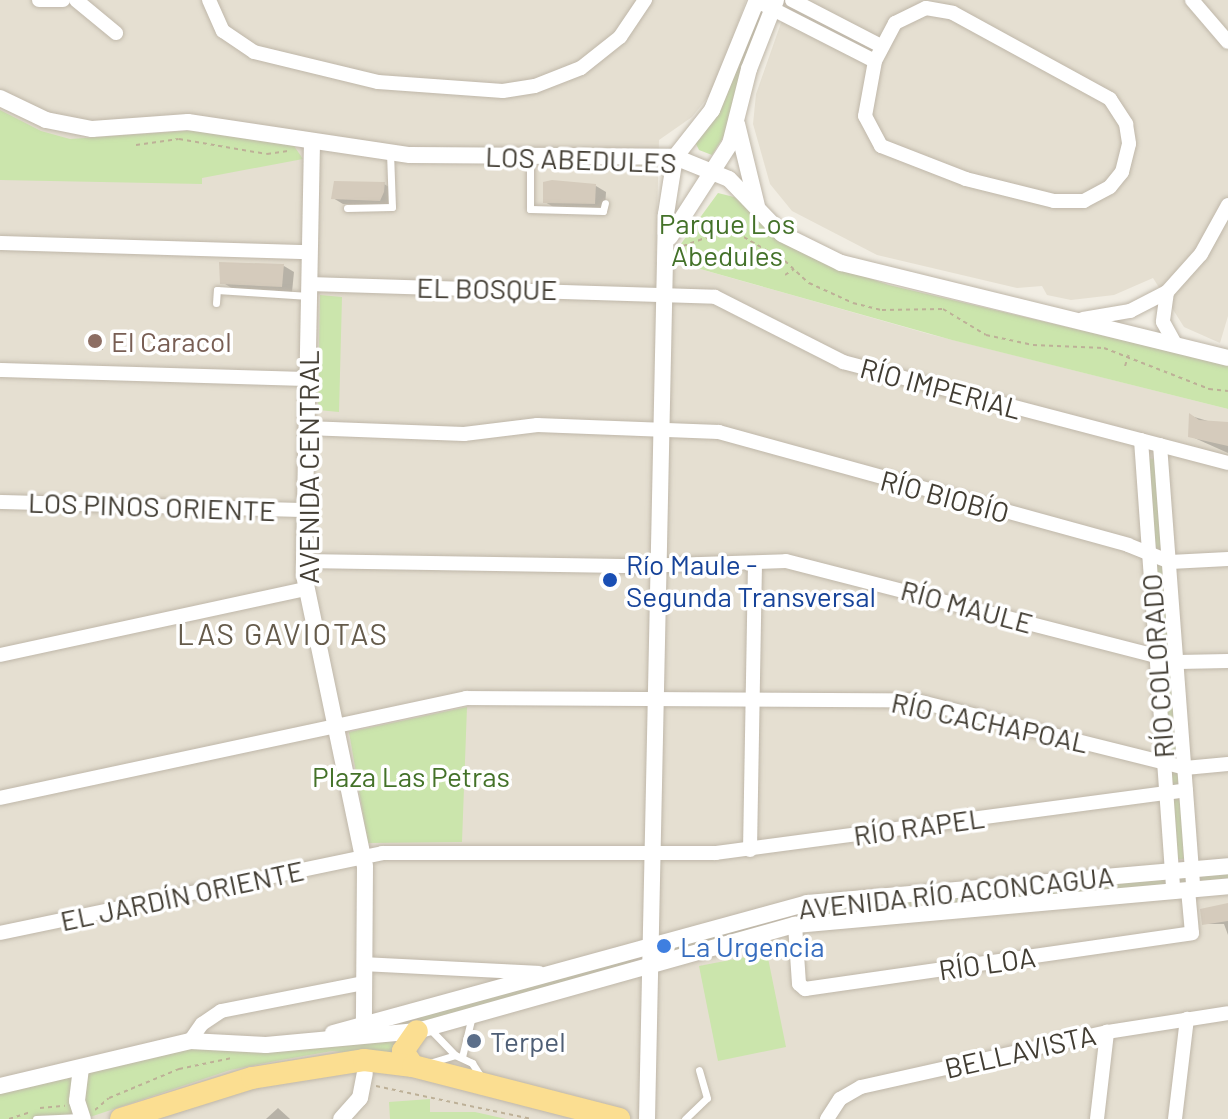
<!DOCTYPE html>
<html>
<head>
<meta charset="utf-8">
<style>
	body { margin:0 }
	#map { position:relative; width:1228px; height:1119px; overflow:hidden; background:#f1ede3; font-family:Barlow,sans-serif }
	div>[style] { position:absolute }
	.residential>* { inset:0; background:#e5dfd1 }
	.green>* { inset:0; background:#cbe5ac }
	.shadow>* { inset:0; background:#0003 }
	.building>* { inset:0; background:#d5cbbc }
	.path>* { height:2px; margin-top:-1px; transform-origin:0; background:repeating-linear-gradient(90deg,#bdb097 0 4px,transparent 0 8px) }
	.roads { filter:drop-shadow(0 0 2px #bfb7a9) drop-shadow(0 0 2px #bfb7a9) }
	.service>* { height:7px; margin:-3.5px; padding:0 3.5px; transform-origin:3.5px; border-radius:3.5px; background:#fff }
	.minor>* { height:14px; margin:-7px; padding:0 7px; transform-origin:7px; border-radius:7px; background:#fff }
	.tertiary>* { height:16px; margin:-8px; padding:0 8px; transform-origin:8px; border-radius:8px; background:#fff }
	.primary>* { height:22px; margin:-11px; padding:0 11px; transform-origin:11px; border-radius:11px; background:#fbde91 }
	.dots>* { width:22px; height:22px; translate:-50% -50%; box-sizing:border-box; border:4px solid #fff; border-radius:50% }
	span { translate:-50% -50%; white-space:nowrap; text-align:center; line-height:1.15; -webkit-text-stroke:7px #fff; paint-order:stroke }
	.street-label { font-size:28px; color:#423d33 }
	.park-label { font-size:28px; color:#447229 }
	.education-label { font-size:28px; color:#785e54 }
	.left { translate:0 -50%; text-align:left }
	.transit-label { font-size:28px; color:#164399 }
	.shop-label { font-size:28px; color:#366cbe }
	.service-label { font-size:28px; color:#4e5e75 }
	.neighbourhood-label { font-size:30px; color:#655b4b; letter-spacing:2px }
</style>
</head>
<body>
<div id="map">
	<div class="residential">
		<i style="clip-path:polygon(0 0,746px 0,716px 87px,692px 117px,659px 140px,656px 262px,679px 263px,929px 334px,1228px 409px,1228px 1119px,0 1119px)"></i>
		<i style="clip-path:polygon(789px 0,1228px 0,1228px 316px,1220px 343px,1184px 327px,1153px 278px,1114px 295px,1071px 300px,1047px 295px,1042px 286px,1017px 288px,877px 255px,792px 211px,770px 184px,753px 124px,756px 94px)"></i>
	</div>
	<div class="green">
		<i style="clip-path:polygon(757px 18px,763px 20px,729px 128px,712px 155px,699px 150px,695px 142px,724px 101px)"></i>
		<i style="clip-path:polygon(0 110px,41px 131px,70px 139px,212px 129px,294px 146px,303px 159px,202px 178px,202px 184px,0 180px)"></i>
		<i style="clip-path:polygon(718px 193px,734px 197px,839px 268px,889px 285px,1228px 365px,1228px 409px,952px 340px,679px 263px,675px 252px)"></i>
		<i style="clip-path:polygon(320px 295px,342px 297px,339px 412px,318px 410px)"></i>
		<i style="clip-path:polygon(1148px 458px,1158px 460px,1184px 859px,1174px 859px)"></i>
		<i style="clip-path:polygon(467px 707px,462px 842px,368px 843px,349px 732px)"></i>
		<i style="clip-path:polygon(1228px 872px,1228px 878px,1174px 884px,834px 912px,660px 959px,662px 950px,837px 906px)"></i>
		<i style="clip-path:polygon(767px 953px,786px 1047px,718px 1061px,699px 966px)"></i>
		<i style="clip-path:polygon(632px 959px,630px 965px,412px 1028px,387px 1028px,393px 1023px)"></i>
		<i style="clip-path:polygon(399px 1041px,397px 1057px,332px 1051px,281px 1060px,230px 1070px,84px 1119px,0 1119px,0 1092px,200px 1047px,277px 1050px)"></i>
		<i style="clip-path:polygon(430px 1099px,430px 1112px,475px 1112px,506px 1119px,390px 1119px,389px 1102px)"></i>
	</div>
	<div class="shadow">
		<i style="clip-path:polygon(384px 184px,394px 190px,390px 206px,343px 204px,333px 198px)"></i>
		<i style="clip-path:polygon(596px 186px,606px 192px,605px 209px,555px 208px,545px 202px)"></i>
		<i style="clip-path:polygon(284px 266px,294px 272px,292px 292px,233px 289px,222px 282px)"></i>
		<i style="clip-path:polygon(101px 335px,103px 350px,90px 348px)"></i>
		<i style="clip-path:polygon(1191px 416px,1228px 427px,1228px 453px,1190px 436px)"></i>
		<i style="clip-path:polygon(1228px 905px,1228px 935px,1224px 924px,1203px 924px)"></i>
		<i style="clip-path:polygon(278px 1108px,290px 1119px,266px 1119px)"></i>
	</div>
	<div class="building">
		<i style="clip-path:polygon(552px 180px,596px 184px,595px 204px,543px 203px,543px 182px)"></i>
		<i style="clip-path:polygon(334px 181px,385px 182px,384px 192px,380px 201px,331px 199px)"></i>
		<i style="clip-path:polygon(219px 262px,284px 264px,282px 287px,220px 284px)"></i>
		<i style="clip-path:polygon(88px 333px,101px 333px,101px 350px,88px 349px)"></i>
		<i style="clip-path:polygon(1189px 413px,1199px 420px,1228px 422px,1228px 446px,1188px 437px)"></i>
		<i style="clip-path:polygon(1228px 903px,1228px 921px,1202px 925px,1200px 909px)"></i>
	</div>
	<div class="path">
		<i style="left:136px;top:145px;width:43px;rotate:-7.9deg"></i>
		<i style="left:179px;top:139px;width:89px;rotate:9.7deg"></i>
		<i style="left:267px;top:154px;width:21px;rotate:-8deg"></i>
		<i style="left:683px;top:246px;width:50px;rotate:-19.9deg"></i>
		<i style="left:730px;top:229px;width:64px;rotate:30.2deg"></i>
		<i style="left:785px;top:261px;width:33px;rotate:43deg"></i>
		<i style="left:809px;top:283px;width:48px;rotate:24.4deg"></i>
		<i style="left:853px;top:303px;width:30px;rotate:14deg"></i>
		<i style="left:882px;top:310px;width:61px;rotate:-0.9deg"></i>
		<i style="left:943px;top:309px;width:50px;rotate:31.2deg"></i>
		<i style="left:986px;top:335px;width:48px;rotate:12deg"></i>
		<i style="left:1033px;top:345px;width:71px;rotate:2.4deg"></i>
		<i style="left:1104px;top:348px;width:113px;rotate:21.3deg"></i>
		<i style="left:1209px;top:389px;width:19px;rotate:6deg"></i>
		<i style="left:785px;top:275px;width:11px;rotate:-34deg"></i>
		<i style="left:1125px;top:366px;width:13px;rotate:-72deg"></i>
		<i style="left:376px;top:1086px;width:158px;rotate:12deg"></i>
		<i style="left:40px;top:1108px;width:25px;rotate:-5deg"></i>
		<i style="left:95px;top:1110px;width:18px;rotate:-41deg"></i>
		<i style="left:109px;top:1098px;width:76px;rotate:-22.5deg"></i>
		<i style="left:179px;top:1069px;width:54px;rotate:-11.7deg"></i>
		<i style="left:9px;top:1119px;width:22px;rotate:-18deg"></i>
	</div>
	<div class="roads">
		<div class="service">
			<i style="left:530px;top:157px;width:52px;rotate:90deg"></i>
			<i style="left:530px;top:209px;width:73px;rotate:1.6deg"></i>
			<i style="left:603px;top:211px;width:8px;rotate:-76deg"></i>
			<i style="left:347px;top:208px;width:45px;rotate:-1.3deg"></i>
			<i style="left:392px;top:207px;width:54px;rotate:-92.1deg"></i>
			<i style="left:216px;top:303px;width:13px;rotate:-86deg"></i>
			<i style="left:217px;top:290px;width:92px;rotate:3.7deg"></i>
			<i style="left:429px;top:1028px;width:37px;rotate:46deg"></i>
			<i style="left:462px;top:1057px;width:42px;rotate:-76.3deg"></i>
			<i style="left:426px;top:1064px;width:30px;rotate:-17deg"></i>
			<i style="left:455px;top:1055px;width:19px;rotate:25deg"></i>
			<i style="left:472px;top:1063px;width:17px;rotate:57deg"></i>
			<i style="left:36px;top:1119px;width:45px;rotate:-2.5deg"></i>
			<i style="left:685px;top:1119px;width:30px;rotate:-44deg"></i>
			<i style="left:707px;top:1098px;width:29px;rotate:-106deg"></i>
		</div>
		<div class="minor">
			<i style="left:39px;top:0;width:24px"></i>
			<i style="left:76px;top:0;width:52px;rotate:39.5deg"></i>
			<i style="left:209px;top:0;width:34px;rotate:66deg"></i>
			<i style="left:223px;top:31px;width:37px;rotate:34deg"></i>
			<i style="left:254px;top:52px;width:128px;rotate:13.6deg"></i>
			<i style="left:378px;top:82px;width:125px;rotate:4.1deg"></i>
			<i style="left:503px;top:91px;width:32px;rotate:-9deg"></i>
			<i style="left:535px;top:86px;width:49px;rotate:-21.4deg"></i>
			<i style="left:581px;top:68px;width:50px;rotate:-38.5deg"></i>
			<i style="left:620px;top:37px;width:45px;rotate:-56deg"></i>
			<i style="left:792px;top:0;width:100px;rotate:27.3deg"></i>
			<i style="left:1192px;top:0;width:55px;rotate:49.4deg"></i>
			<i style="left:757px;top:1px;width:132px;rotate:27deg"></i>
			<i style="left:926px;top:8px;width:27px;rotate:10deg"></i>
			<i style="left:953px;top:13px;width:179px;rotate:28.7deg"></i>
			<i style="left:1110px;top:99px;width:30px;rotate:57deg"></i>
			<i style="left:1126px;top:124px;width:20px;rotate:81deg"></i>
			<i style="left:1129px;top:144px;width:29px;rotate:104deg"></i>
			<i style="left:1122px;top:172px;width:19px;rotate:129deg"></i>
			<i style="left:1110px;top:187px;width:30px;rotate:152deg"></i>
			<i style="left:1084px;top:201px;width:30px;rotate:180deg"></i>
			<i style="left:1054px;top:201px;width:91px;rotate:-166deg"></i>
			<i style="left:966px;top:179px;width:91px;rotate:-158.8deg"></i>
			<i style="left:881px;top:146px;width:34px;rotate:-118deg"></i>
			<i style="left:865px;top:116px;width:56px;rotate:-79.7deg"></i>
			<i style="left:875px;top:61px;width:43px;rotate:-62.2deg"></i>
			<i style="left:895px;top:23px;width:34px;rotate:-26deg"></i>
			<i style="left:0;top:243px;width:310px;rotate:1.7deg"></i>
			<i style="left:309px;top:284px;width:406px;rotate:1.8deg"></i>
			<i style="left:715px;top:297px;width:144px;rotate:26.9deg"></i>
			<i style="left:843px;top:362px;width:398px;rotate:14.7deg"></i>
			<i style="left:1167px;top:292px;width:30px;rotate:98deg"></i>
			<i style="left:1163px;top:322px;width:25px;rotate:61deg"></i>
			<i style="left:1083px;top:319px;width:48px;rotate:-9.7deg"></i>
			<i style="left:1130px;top:311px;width:42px;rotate:-27.2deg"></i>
			<i style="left:1167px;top:292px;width:51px;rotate:-48.2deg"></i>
			<i style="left:1201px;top:254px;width:56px;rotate:-61.1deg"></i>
			<i style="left:0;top:370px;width:307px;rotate:1.7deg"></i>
			<i style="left:306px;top:428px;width:158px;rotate:2.2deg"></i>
			<i style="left:464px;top:434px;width:74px;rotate:-7deg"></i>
			<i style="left:537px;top:425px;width:182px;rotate:2.2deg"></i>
			<i style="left:719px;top:432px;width:424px;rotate:15.4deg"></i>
			<i style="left:1128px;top:545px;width:45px;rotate:22deg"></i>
			<i style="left:1170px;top:562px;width:58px;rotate:-3deg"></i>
			<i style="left:1141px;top:440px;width:452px;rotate:85.9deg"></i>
			<i style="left:1160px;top:445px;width:445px;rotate:85.7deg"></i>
			<i style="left:0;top:502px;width:304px;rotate:1.5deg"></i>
			<i style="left:303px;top:561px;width:336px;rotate:0.9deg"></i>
			<i style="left:639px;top:566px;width:147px;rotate:-1.9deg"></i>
			<i style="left:786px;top:561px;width:405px;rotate:14.4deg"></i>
			<i style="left:1178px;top:662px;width:50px;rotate:-1.1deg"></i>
			<i style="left:0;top:655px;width:313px;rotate:-12.2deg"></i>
			<i style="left:0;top:798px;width:477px;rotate:-12.1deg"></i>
			<i style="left:466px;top:698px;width:447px;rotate:0.3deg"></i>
			<i style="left:913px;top:700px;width:280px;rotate:14deg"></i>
			<i style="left:1185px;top:768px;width:43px;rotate:-5.3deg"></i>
			<i style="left:750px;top:850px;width:287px;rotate:-89deg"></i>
			<i style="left:795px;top:925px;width:59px;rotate:86.1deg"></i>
			<i style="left:799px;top:984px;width:8px;rotate:40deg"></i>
			<i style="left:805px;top:989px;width:391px;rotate:-8.2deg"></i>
			<i style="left:1192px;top:933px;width:43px;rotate:-95.3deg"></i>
			<i style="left:0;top:933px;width:390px;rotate:-11.8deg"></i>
			<i style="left:382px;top:853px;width:334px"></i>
			<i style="left:716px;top:853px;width:474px;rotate:-7.6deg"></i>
			<i style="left:364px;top:964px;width:175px;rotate:2.9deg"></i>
			<i style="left:190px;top:1041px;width:21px;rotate:-55deg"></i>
			<i style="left:202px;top:1024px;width:23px;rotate:-34deg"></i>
			<i style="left:221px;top:1011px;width:146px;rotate:-11.1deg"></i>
			<i style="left:827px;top:1119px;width:24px;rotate:-57deg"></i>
			<i style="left:840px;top:1099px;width:24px;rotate:-30deg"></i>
			<i style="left:861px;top:1087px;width:252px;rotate:-12.6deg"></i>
			<i style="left:1107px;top:1032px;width:122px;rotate:-8.9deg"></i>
			<i style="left:1097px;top:1119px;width:88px;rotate:-83.4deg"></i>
			<i style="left:1175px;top:1119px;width:101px;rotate:-83.2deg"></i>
		</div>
		<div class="tertiary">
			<i style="left:0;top:98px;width:51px;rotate:25.6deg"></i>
			<i style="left:46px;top:120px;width:47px;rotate:11.1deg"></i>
			<i style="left:92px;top:129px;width:96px;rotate:-4.2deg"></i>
			<i style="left:188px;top:122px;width:224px;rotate:8.5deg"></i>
			<i style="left:410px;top:155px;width:265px;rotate:0.4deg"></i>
			<i style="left:675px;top:157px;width:58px;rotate:22.2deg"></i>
			<i style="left:729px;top:179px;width:76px;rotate:46.1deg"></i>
			<i style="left:782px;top:234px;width:66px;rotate:26.2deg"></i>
			<i style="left:841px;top:263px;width:398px;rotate:13.8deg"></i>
			<i style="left:737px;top:124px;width:84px;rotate:76.3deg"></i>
			<i style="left:312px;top:142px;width:433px;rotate:91.1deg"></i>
			<i style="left:304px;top:575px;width:297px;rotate:78.2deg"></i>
			<i style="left:365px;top:866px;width:160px;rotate:90.4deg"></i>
			<i style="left:670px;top:237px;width:111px;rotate:-57.2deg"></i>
			<i style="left:730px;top:144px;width:77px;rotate:-75.8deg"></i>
			<i style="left:749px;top:69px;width:74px;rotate:-68.6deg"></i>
			<i style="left:333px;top:1033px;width:492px;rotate:-15.3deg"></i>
			<i style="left:807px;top:903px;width:423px;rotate:-5deg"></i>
			<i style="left:81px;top:1068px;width:33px;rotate:97deg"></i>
			<i style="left:77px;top:1101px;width:19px;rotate:72deg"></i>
			<i style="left:0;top:1086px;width:195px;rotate:-13.3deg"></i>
			<i style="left:190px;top:1041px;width:76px;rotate:3deg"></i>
			<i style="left:266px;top:1045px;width:152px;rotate:-5.3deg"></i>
			<i style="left:417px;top:1031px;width:393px;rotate:-15.7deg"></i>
			<i style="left:795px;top:925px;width:435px;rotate:-5.1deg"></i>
			<i style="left:341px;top:1119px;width:28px;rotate:-48deg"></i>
			<i style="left:360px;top:1098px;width:25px;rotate:-79deg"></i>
			<i style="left:647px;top:1119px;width:905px;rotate:-88.8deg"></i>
			<i style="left:666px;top:214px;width:58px;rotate:-81deg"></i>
			<i style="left:675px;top:157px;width:60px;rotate:-51.8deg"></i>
			<i style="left:712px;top:110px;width:119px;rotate:-67.8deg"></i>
		</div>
		<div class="primary">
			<i style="left:413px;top:1066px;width:18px;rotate:-124deg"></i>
			<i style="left:403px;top:1051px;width:24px;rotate:-55deg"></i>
			<i style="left:121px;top:1119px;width:137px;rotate:-17.4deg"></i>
			<i style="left:252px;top:1078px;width:113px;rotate:-9.1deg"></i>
			<i style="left:364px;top:1060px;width:49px;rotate:7deg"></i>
			<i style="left:413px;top:1066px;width:213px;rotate:14.4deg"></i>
		</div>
	</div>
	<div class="dots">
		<i style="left:95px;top:341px;background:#8d6e63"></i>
		<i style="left:610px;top:580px;background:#1a4fb4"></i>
		<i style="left:664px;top:946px;background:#3f7fe0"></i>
		<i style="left:474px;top:1041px;background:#5c6f8a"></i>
	</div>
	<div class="street-label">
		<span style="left:581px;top:159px;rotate:2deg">LOS ABEDULES</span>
		<span style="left:487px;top:288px;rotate:1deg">EL BOSQUE</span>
		<span style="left:941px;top:388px;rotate:15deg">RÍO IMPERIAL</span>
		<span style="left:308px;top:467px;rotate:-90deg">AVENIDA CENTRAL</span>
		<span style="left:945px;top:496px;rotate:15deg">RÍO BIOBÍO</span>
		<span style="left:152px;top:506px;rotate:2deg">LOS PINOS ORIENTE</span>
		<span style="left:967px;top:606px;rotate:15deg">RÍO MAULE</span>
		<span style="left:1157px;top:666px;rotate:-94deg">RÍO COLORADO</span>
		<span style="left:990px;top:722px;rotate:12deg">RÍO CACHAPOAL</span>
		<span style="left:919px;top:826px;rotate:-8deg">RÍO RAPEL</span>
		<span style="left:956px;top:892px;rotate:-6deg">AVENIDA RÍO ACONCAGUA</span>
		<span style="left:182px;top:895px;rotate:-12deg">EL JARDÍN ORIENTE</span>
		<span style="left:987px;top:963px;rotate:-8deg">RÍO LOA</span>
		<span style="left:1020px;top:1051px;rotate:-13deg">BELLAVISTA</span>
	</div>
	<div class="park-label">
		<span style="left:727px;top:239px">Parque Los<br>Abedules</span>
		<span style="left:411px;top:776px">Plaza Las Petras</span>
	</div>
	<div class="education-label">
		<span class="left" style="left:111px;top:341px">El Caracol</span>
	</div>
	<div class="transit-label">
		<span class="left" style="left:626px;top:580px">Río Maule -<br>Segunda Transversal</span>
	</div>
	<div class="shop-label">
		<span class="left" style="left:680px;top:946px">La Urgencia</span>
	</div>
	<div class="service-label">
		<span class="left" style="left:490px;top:1041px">Terpel</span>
	</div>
	<div class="neighbourhood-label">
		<span style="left:283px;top:633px">LAS GAVIOTAS</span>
	</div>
</div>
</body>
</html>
